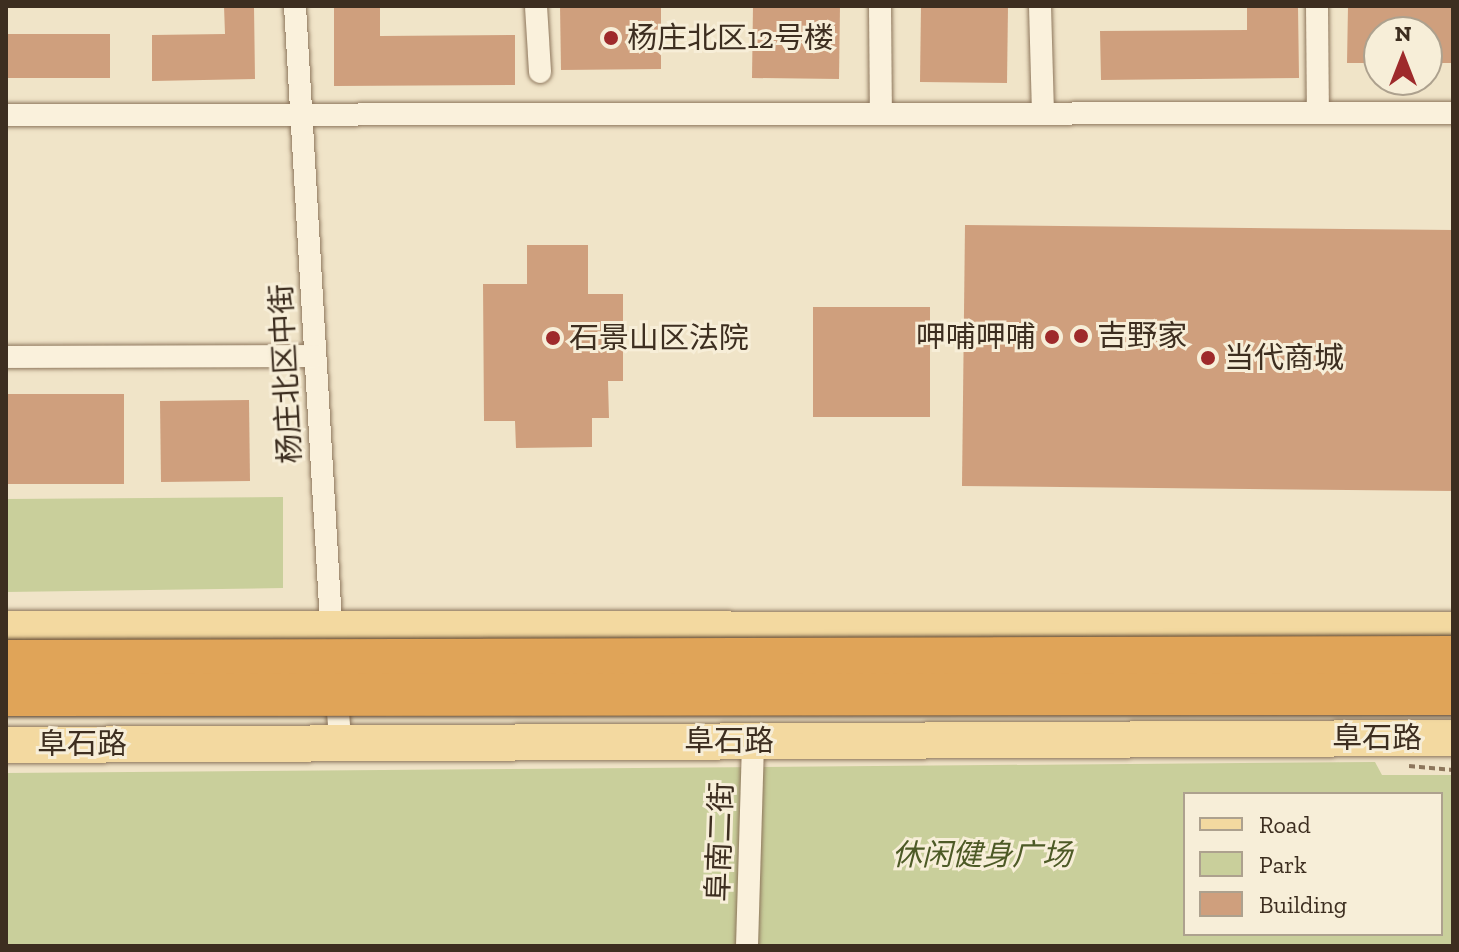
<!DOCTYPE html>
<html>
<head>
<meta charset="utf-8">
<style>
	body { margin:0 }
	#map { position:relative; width:1459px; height:952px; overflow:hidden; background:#f0e4c8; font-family:"Zilla Slab","Noto Sans SC",serif }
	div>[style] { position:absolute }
	.green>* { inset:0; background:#c9cf9b }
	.building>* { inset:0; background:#cf9f7d }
	.path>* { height:4px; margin-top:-2px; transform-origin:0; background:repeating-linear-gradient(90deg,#8d765c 0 6px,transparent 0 10px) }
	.roads { filter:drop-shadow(0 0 2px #8d765c) drop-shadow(0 0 2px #8d765c) }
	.street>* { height:22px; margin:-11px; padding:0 11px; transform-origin:11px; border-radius:11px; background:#faf1dc }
	.primary>* { height:36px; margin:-18px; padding:0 18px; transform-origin:18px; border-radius:18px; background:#f3d9a0 }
	.bridges { filter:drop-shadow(0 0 2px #5b4430) drop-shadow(0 0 2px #5b4430) }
	.highway-bridge>* { height:42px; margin:-21px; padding:0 21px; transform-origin:21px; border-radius:21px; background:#e0a458 }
	.dots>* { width:22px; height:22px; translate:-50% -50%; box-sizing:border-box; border:4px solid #f7eed8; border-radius:50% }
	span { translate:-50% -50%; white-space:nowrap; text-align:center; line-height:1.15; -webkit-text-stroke:6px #f7eed8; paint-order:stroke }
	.poi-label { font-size:30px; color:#3d2e20 }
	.left { translate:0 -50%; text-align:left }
	.right { translate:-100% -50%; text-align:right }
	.street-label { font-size:30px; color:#3d2e20 }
	.park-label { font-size:30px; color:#4d5a26; font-style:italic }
	.frame { position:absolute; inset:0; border:8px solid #3d2e20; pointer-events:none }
	.legend { position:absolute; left:1183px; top:792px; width:260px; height:144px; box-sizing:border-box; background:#f7eed8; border:2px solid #ada18e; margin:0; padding:10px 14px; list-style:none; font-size:24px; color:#3d2e20 }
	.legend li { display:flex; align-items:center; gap:16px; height:40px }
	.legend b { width:40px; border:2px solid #ada18e }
	.north { position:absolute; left:1363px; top:16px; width:80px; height:80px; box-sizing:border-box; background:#f7eed8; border:2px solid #ada18e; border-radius:50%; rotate:0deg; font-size:22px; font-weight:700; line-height:32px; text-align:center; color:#3d2e20 }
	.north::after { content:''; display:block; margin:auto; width:28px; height:36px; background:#9e2a2b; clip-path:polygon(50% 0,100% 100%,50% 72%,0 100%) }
</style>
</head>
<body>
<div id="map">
	<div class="green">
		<i style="clip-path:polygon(283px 497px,283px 588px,6px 592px,6px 499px)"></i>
		<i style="clip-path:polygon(evenodd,1375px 762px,1382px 775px,1453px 775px,1453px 946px,6px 946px,6px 773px,1375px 762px,1185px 794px,1441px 794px,1441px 934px,1185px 934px,1185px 794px)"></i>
	</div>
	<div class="building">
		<i style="clip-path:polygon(224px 6px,254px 6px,255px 79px,152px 81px,152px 35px,225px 34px)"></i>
		<i style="clip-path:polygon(334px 6px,380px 6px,380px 36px,515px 35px,515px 85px,334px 86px)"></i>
		<i style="clip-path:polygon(560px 6px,661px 6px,661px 69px,561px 70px)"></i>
		<i style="clip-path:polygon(753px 6px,840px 6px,839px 79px,752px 78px)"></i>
		<i style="clip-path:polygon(921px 6px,1008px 6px,1007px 83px,920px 82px)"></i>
		<i style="clip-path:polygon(1247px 6px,1298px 6px,1299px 78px,1101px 80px,1100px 31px,1247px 30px)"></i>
		<i style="clip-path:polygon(1348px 6px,1453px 6px,1453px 63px,1427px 63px,1427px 32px,1379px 32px,1379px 63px,1347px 63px)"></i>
		<i style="clip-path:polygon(6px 34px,110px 34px,110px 78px,6px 78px)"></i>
		<i style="clip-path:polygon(965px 225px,1453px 230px,1453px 491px,962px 486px)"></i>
		<i style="clip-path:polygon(527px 245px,588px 245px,588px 294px,623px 294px,623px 381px,608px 381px,609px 418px,592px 418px,592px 447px,516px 448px,515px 421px,484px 421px,483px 284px,527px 284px)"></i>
		<i style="clip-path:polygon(813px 307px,930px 307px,930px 417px,813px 417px)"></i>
		<i style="clip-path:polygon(6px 394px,124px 394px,124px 484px,6px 484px)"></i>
		<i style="clip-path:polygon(249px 400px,250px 481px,161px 482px,160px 401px)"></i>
	</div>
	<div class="path">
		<i style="left:1409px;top:766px;width:44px;rotate:5.2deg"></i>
	</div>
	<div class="roads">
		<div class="street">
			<i style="left:295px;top:6px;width:635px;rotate:86.66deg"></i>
			<i style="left:536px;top:6px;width:66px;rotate:86.5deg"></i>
			<i style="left:880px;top:6px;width:108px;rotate:89.5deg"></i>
			<i style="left:1040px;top:6px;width:107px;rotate:88.4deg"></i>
			<i style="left:1317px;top:6px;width:107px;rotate:89.5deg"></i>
			<i style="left:6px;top:115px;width:1447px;rotate:-0.08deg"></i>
			<i style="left:6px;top:357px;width:309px;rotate:-0.2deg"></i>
			<i style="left:336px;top:686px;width:52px;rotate:85.6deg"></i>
			<i style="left:747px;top:946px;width:205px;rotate:-88.3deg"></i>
		</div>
		<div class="primary">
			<i style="left:6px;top:629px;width:1447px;rotate:0.04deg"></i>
			<i style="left:6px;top:745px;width:1447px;rotate:-0.28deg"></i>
		</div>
	</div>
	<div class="bridges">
		<div class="highway-bridge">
			<i style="left:6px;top:661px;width:1447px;rotate:-0.16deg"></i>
			<i style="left:6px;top:695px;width:1447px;rotate:-0.04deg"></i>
		</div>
	</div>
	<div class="dots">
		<i style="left:611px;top:38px;background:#9e2a2b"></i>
		<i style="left:1081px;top:336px;background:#9e2a2b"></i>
		<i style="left:1052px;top:337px;background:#9e2a2b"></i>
		<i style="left:553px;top:338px;background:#9e2a2b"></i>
		<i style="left:1208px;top:358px;background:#9e2a2b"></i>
	</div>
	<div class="poi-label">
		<span class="left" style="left:627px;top:38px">杨庄北区12号楼</span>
		<span class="left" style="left:1097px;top:336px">吉野家</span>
		<span class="right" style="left:1036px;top:337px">呷哺呷哺</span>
		<span class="left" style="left:569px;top:338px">石景山区法院</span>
		<span class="left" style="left:1224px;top:358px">当代商城</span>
	</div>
	<div class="street-label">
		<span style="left:286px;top:374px;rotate:-93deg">杨庄北区中街</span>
		<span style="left:1377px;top:738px">阜石路</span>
		<span style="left:729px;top:741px">阜石路</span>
		<span style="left:82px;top:744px">阜石路</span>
		<span style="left:720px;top:842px;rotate:-88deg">阜南二街</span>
	</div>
	<div class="park-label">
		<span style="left:982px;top:855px">休闲健身广场</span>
	</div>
	<div class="frame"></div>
	<ul class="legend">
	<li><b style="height:10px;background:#f3d9a0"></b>Road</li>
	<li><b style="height:22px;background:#c9cf9b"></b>Park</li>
	<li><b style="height:22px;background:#cf9f7d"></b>Building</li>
	</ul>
	<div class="north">N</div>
</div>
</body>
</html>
